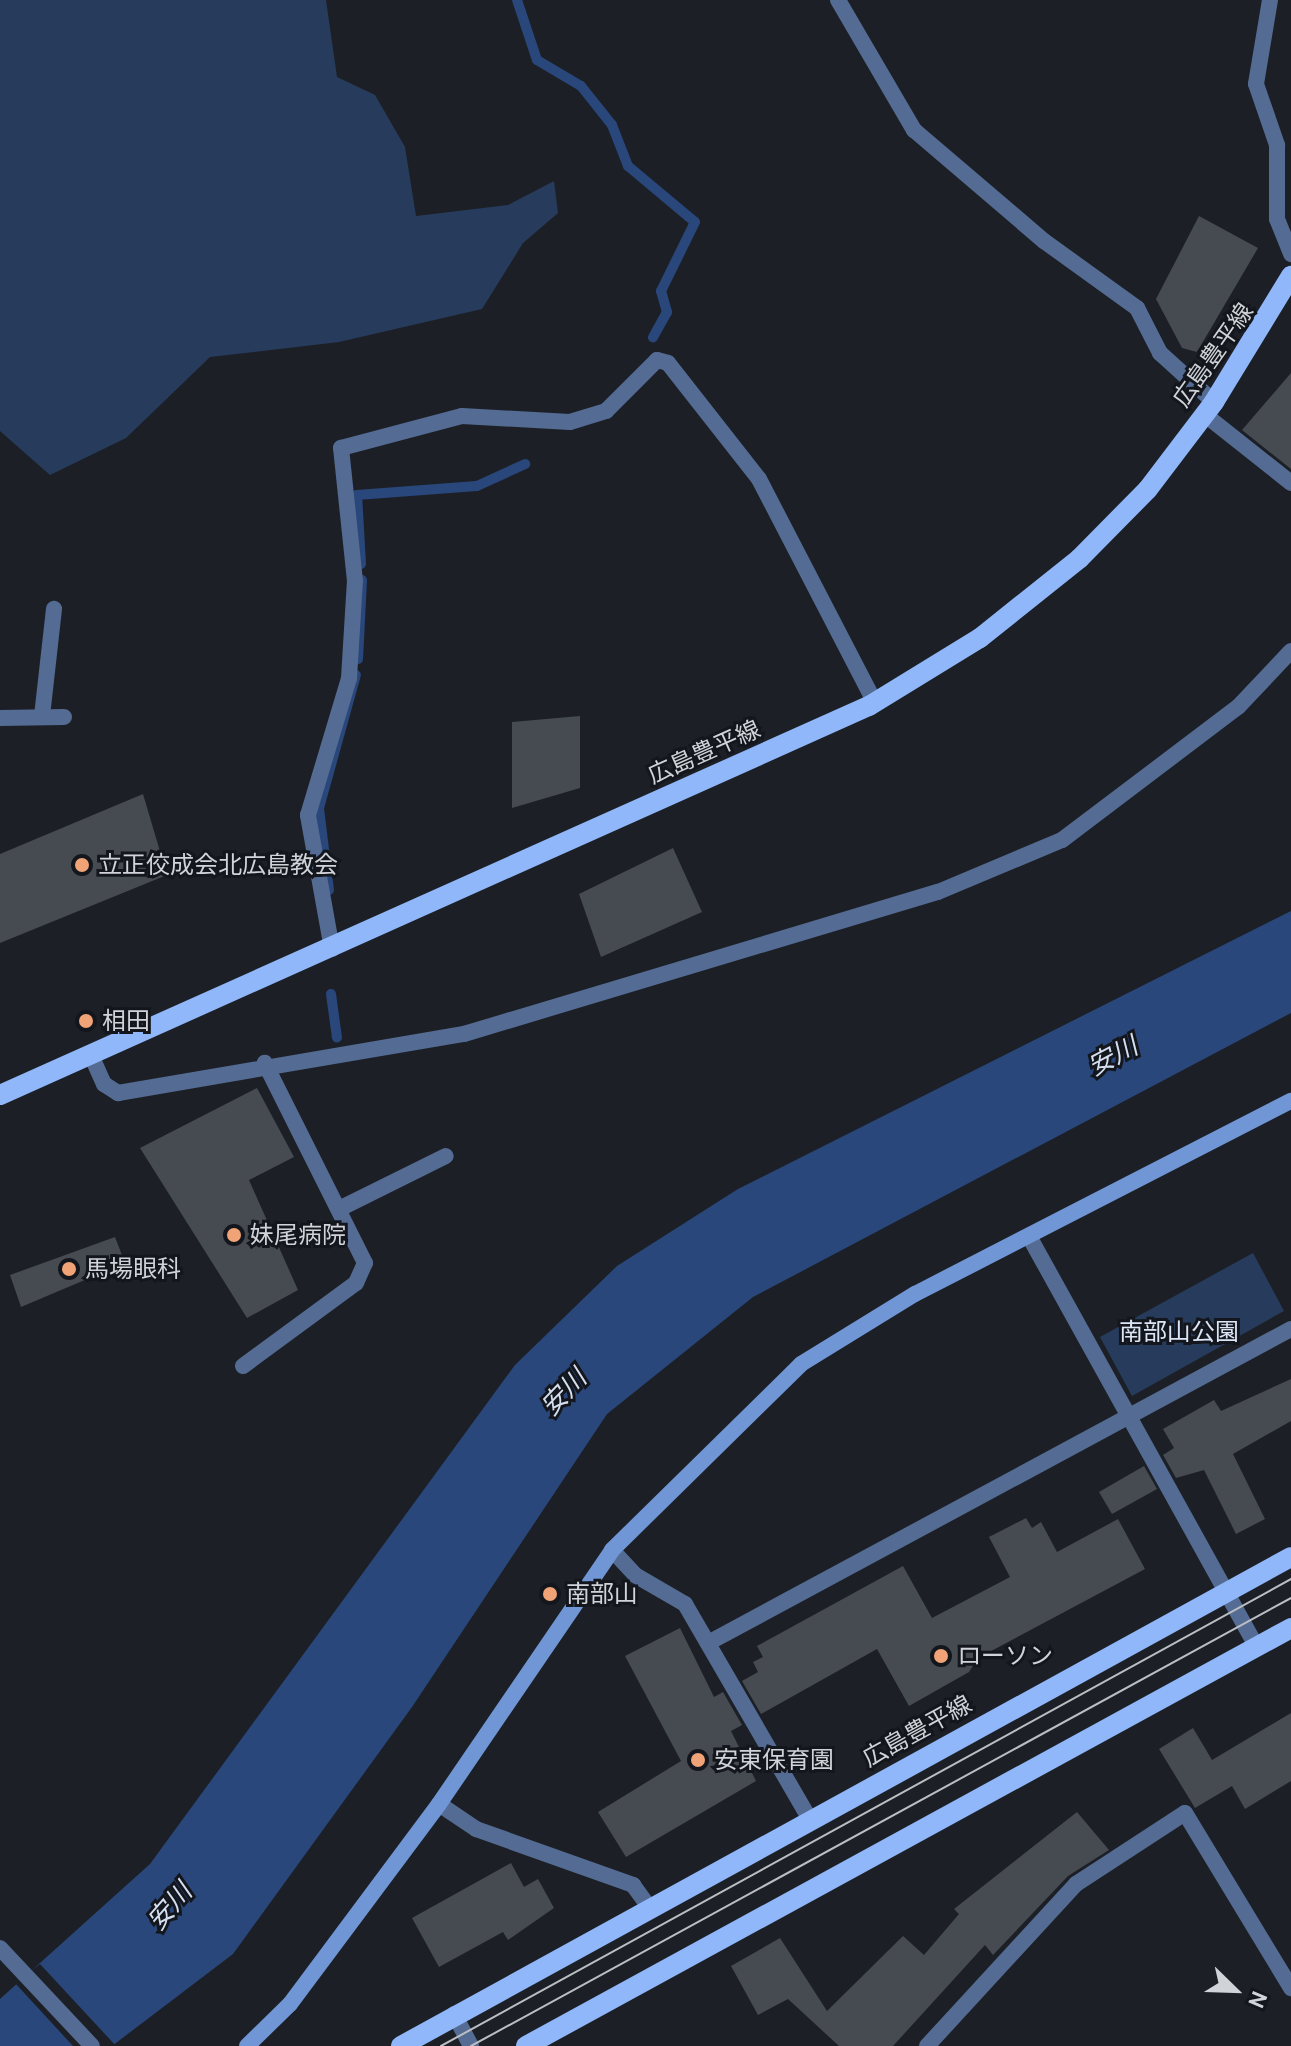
<!DOCTYPE html>
<html>
<head>
<meta charset="utf-8">
<style>
	body { margin:0 }
	#map { position:relative; width:1291px; height:2046px; overflow:hidden; background:#1c2026; font-family:Cabin,"Noto Sans JP",sans-serif }
	div>[style] { position:absolute }
	.green>* { inset:0; background:#273b5c }
	.water>* { inset:0; background:#29477b }
	.pier>* { inset:0; background:#1c2026 }
	.stream>* { height:10px; margin:-5px; padding:0 5px; transform-origin:5px; border-radius:5px; background:#29477b }
	.building>* { inset:0; background:#464a51 }
	.street>* { height:16px; margin:-8px; padding:0 8px; transform-origin:8px; border-radius:8px; background:#546b93 }
	.secondary>* { height:16px; margin:-8px; padding:0 8px; transform-origin:8px; border-radius:8px; background:#7096d6 }
	.primary>* { height:20px; margin:-10px; padding:0 10px; transform-origin:10px; border-radius:10px; background:#90b7fa }
	.tram>* { height:2px; margin:-1px; padding:0 1px; transform-origin:1px; border-radius:1px; background:#bbbec2 }
	.dots>* { width:22px; height:22px; translate:-50% -50%; box-sizing:border-box; border:4px solid #13171d; border-radius:50% }
	span { translate:-50% -50%; white-space:nowrap; text-align:center; line-height:1.15; -webkit-text-stroke:6px #13171d; paint-order:stroke }
	.street-label { font-size:24px; color:#d0d3d7 }
	.poi-label { font-size:24px; color:#d0d3d7 }
	.left { translate:0 -50%; text-align:left }
	.park-label { font-size:24px; color:#dbe5f5 }
	.water-label { font-size:26px; color:#d5dff0; font-style:italic }
	.north { position:absolute; left:1195px; top:1950px; width:80px; height:80px; -webkit-text-stroke:6px #13171d; paint-order:stroke; rotate:113deg; font-size:22px; font-weight:700; line-height:32px; text-align:center; color:#d0d3d7 }
	.north::after { content:''; display:block; margin:auto; width:28px; height:36px; background:#d0d3d7; clip-path:polygon(50% 0,100% 100%,50% 72%,0 100%) }
</style>
</head>
<body>
<div id="map">
	<div class="green">
		<i style="clip-path:polygon(0 0,326px 0,337px 77px,375px 95px,405px 147px,416px 216px,508px 205px,554px 181px,558px 213px,523px 243px,482px 309px,339px 342px,210px 357px,126px 438px,50px 475px,0 431px)"></i>
		<i style="clip-path:polygon(1253px 1253px,1284px 1311px,1132px 1396px,1100px 1337px)"></i>
	</div>
	<div class="water">
		<i style="clip-path:polygon(1291px 911px,1291px 1013px,753px 1297px,607px 1414px,412px 1707px,233px 1954px,112px 2046px,0 2046px,0 1999px,150px 1864px,515px 1365px,617px 1266px,738px 1189px)"></i>
	</div>
	<div class="pier">
		<i style="clip-path:polygon(40px 1964px,116px 2046px,73px 2046px,15px 1983px)"></i>
	</div>
	<div class="stream">
		<i style="left:517px;top:0;width:63px;rotate:71.6deg"></i>
		<i style="left:537px;top:60px;width:51px;rotate:30.6deg"></i>
		<i style="left:581px;top:86px;width:50px;rotate:51.5deg"></i>
		<i style="left:612px;top:125px;width:44px;rotate:68.7deg"></i>
		<i style="left:628px;top:166px;width:87px;rotate:39.9deg"></i>
		<i style="left:695px;top:222px;width:77px;rotate:116.2deg"></i>
		<i style="left:661px;top:291px;width:22px;rotate:74deg"></i>
		<i style="left:667px;top:312px;width:29px;rotate:119deg"></i>
		<i style="left:361px;top:564px;width:69px;rotate:-93.3deg"></i>
		<i style="left:357px;top:495px;width:120px;rotate:-4.3deg"></i>
		<i style="left:477px;top:486px;width:53px;rotate:-24.6deg"></i>
		<i style="left:358px;top:659px;width:79px;rotate:-87.1deg"></i>
		<i style="left:329px;top:890px;width:83px;rotate:-97deg"></i>
		<i style="left:319px;top:808px;width:138px;rotate:-74.5deg"></i>
		<i style="left:331px;top:994px;width:44px;rotate:82.2deg"></i>
	</div>
	<div class="building">
		<i style="clip-path:polygon(1199px 216px,1258px 248px,1197px 352px,1182px 348px,1156px 299px)"></i>
		<i style="clip-path:polygon(1291px 373px,1291px 469px,1242px 430px)"></i>
		<i style="clip-path:polygon(580px 716px,580px 788px,512px 808px,512px 722px)"></i>
		<i style="clip-path:polygon(143px 794px,167px 875px,0 943px,0 854px)"></i>
		<i style="clip-path:polygon(673px 848px,702px 912px,601px 957px,579px 894px)"></i>
		<i style="clip-path:polygon(257px 1088px,294px 1157px,249px 1180px,298px 1290px,247px 1318px,140px 1148px)"></i>
		<i style="clip-path:polygon(115px 1237px,125px 1263px,21px 1307px,10px 1275px)"></i>
		<i style="clip-path:polygon(1291px 1379px,1291px 1421px,1233px 1454px,1265px 1519px,1236px 1534px,1204px 1470px,1176px 1478px,1163px 1455px,1174px 1448px,1163px 1429px,1214px 1400px,1221px 1411px)"></i>
		<i style="clip-path:polygon(1144px 1466px,1157px 1489px,1112px 1514px,1099px 1492px)"></i>
		<i style="clip-path:polygon(1026px 1518px,1032px 1528px,1041px 1522px,1057px 1552px,1118px 1519px,1145px 1569px,978px 1658px,969px 1672px,909px 1706px,877px 1649px,761px 1714px,742px 1681px,758px 1672px,753px 1662px,763px 1657px,757px 1646px,903px 1566px,932px 1618px,1010px 1577px,989px 1537px)"></i>
		<i style="clip-path:polygon(680px 1628px,714px 1697px,723px 1692px,742px 1725px,731px 1731px,756px 1781px,626px 1857px,598px 1812px,681px 1761px,625px 1656px)"></i>
		<i style="clip-path:polygon(1291px 1713px,1291px 1781px,1245px 1809px,1232px 1786px,1195px 1808px,1159px 1749px,1193px 1728px,1212px 1760px)"></i>
		<i style="clip-path:polygon(1077px 1812px,1109px 1850px,1068px 1876px,993px 1955px,985px 1945px,893px 2046px,839px 2046px,788px 1999px,758px 2015px,731px 1966px,780px 1938px,827px 2011px,903px 1936px,924px 1955px,959px 1914px,954px 1909px)"></i>
		<i style="clip-path:polygon(511px 1863px,524px 1887px,538px 1879px,554px 1908px,508px 1940px,503px 1932px,439px 1967px,412px 1918px)"></i>
	</div>
	<div class="street">
		<i style="left:838px;top:0;width:151px;rotate:59.7deg"></i>
		<i style="left:914px;top:130px;width:171px;rotate:40.5deg"></i>
		<i style="left:1044px;top:241px;width:115px;rotate:35.8deg"></i>
		<i style="left:1137px;top:308px;width:51px;rotate:62.9deg"></i>
		<i style="left:1160px;top:353px;width:73px;rotate:42.2deg"></i>
		<i style="left:1270px;top:0;width:85px;rotate:99.5deg"></i>
		<i style="left:1256px;top:84px;width:65px;rotate:71deg"></i>
		<i style="left:1277px;top:145px;width:74px;rotate:90deg"></i>
		<i style="left:1277px;top:219px;width:38px;rotate:68deg"></i>
		<i style="left:1204px;top:414px;width:111px;rotate:38.4deg"></i>
		<i style="left:42px;top:716px;width:108px;rotate:-83.6deg"></i>
		<i style="left:0;top:718px;width:64px;rotate:-0.9deg"></i>
		<i style="left:332px;top:949px;width:136px;rotate:-100.2deg"></i>
		<i style="left:308px;top:815px;width:143px;rotate:-73.3deg"></i>
		<i style="left:349px;top:678px;width:97px;rotate:-86.5deg"></i>
		<i style="left:355px;top:581px;width:134px;rotate:-96deg"></i>
		<i style="left:341px;top:448px;width:125px;rotate:-14.8deg"></i>
		<i style="left:462px;top:416px;width:108px;rotate:3.2deg"></i>
		<i style="left:570px;top:422px;width:38px;rotate:-17deg"></i>
		<i style="left:606px;top:411px;width:72px;rotate:-45deg"></i>
		<i style="left:657px;top:360px;width:11px;rotate:15deg"></i>
		<i style="left:668px;top:363px;width:147px;rotate:51.9deg"></i>
		<i style="left:759px;top:479px;width:250px;rotate:62.6deg"></i>
		<i style="left:91px;top:1055px;width:32px;rotate:66deg"></i>
		<i style="left:104px;top:1084px;width:17px;rotate:33deg"></i>
		<i style="left:118px;top:1093px;width:351px;rotate:-9.7deg"></i>
		<i style="left:464px;top:1034px;width:495px;rotate:-16.7deg"></i>
		<i style="left:938px;top:892px;width:134px;rotate:-22.8deg"></i>
		<i style="left:1062px;top:840px;width:221px;rotate:-37.1deg"></i>
		<i style="left:1238px;top:707px;width:77px;rotate:-46.6deg"></i>
		<i style="left:339px;top:1209px;width:119px;rotate:-26.4deg"></i>
		<i style="left:1030px;top:1238px;width:468px;rotate:61deg"></i>
		<i style="left:243px;top:1366px;width:140px;rotate:-36.3deg"></i>
		<i style="left:356px;top:1283px;width:22px;rotate:-66deg"></i>
		<i style="left:365px;top:1263px;width:224px;rotate:-116.6deg"></i>
		<i style="left:612px;top:1550px;width:34px;rotate:47deg"></i>
		<i style="left:635px;top:1575px;width:58px;rotate:30.1deg"></i>
		<i style="left:685px;top:1604px;width:250px;rotate:59.9deg"></i>
		<i style="left:708px;top:1643px;width:662px;rotate:-28.31deg"></i>
		<i style="left:439px;top:1804px;width:45px;rotate:34deg"></i>
		<i style="left:476px;top:1829px;width:167px;rotate:19.6deg"></i>
		<i style="left:633px;top:1885px;width:27px;rotate:54deg"></i>
		<i style="left:0;top:1948px;width:134px;rotate:46.8deg"></i>
		<i style="left:454px;top:2014px;width:36px;rotate:62deg"></i>
		<i style="left:927px;top:2046px;width:220px;rotate:-47.4deg"></i>
		<i style="left:1076px;top:1884px;width:130px;rotate:-33.1deg"></i>
		<i style="left:1185px;top:1813px;width:205px;rotate:58.8deg"></i>
	</div>
	<div class="secondary">
		<i style="left:247px;top:2046px;width:60px;rotate:-44.3deg"></i>
		<i style="left:290px;top:2004px;width:249px;rotate:-53.3deg"></i>
		<i style="left:439px;top:1804px;width:307px;rotate:-55.7deg"></i>
		<i style="left:612px;top:1550px;width:265px;rotate:-44.5deg"></i>
		<i style="left:801px;top:1364px;width:134px;rotate:-31.6deg"></i>
		<i style="left:915px;top:1294px;width:423px;rotate:-27.2deg"></i>
	</div>
	<div class="primary">
		<i style="left:0;top:1095px;width:952px;rotate:-24.12deg"></i>
		<i style="left:869px;top:706px;width:130px;rotate:-31.5deg"></i>
		<i style="left:980px;top:638px;width:127px;rotate:-38.6deg"></i>
		<i style="left:1079px;top:559px;width:98px;rotate:-45.4deg"></i>
		<i style="left:1148px;top:489px;width:109px;rotate:-52.8deg"></i>
		<i style="left:1214px;top:402px;width:148px;rotate:-58.6deg"></i>
		<i style="left:401px;top:2046px;width:1015px;rotate:-28.79deg"></i>
		<i style="left:526px;top:2046px;width:872px;rotate:-28.65deg"></i>
	</div>
	<div class="tram">
		<i style="left:441px;top:2046px;width:970px;rotate:-28.78deg"></i>
		<i style="left:471px;top:2046px;width:934px;rotate:-28.65deg"></i>
	</div>
	<div class="dots">
		<i style="left:82px;top:865px;background:#efa377"></i>
		<i style="left:86px;top:1021px;background:#efa377"></i>
		<i style="left:234px;top:1235px;background:#efa377"></i>
		<i style="left:69px;top:1269px;background:#efa377"></i>
		<i style="left:550px;top:1594px;background:#efa377"></i>
		<i style="left:941px;top:1656px;background:#efa377"></i>
		<i style="left:698px;top:1760px;background:#efa377"></i>
	</div>
	<div class="street-label">
		<span style="left:1213px;top:355px;rotate:-55deg">広島豊平線</span>
		<span style="left:704px;top:752px;rotate:-24deg">広島豊平線</span>
		<span style="left:917px;top:1731px;rotate:-29deg">広島豊平線</span>
	</div>
	<div class="poi-label">
		<span class="left" style="left:98px;top:865px">立正佼成会北広島教会</span>
		<span class="left" style="left:102px;top:1021px">相田</span>
		<span class="left" style="left:250px;top:1235px">妹尾病院</span>
		<span class="left" style="left:85px;top:1269px">馬場眼科</span>
		<span class="left" style="left:566px;top:1594px">南部山</span>
		<span class="left" style="left:957px;top:1656px">ローソン</span>
		<span class="left" style="left:714px;top:1760px">安東保育園</span>
	</div>
	<div class="park-label">
		<span style="left:1179px;top:1332px">南部山公園</span>
	</div>
	<div class="water-label">
		<span style="left:1113px;top:1057px;rotate:-28deg">安川</span>
		<span style="left:564px;top:1393px;rotate:-46deg">安川</span>
		<span style="left:170px;top:1907px;rotate:-49deg">安川</span>
	</div>
	<div class="north">N</div>
</div>
</body>
</html>
